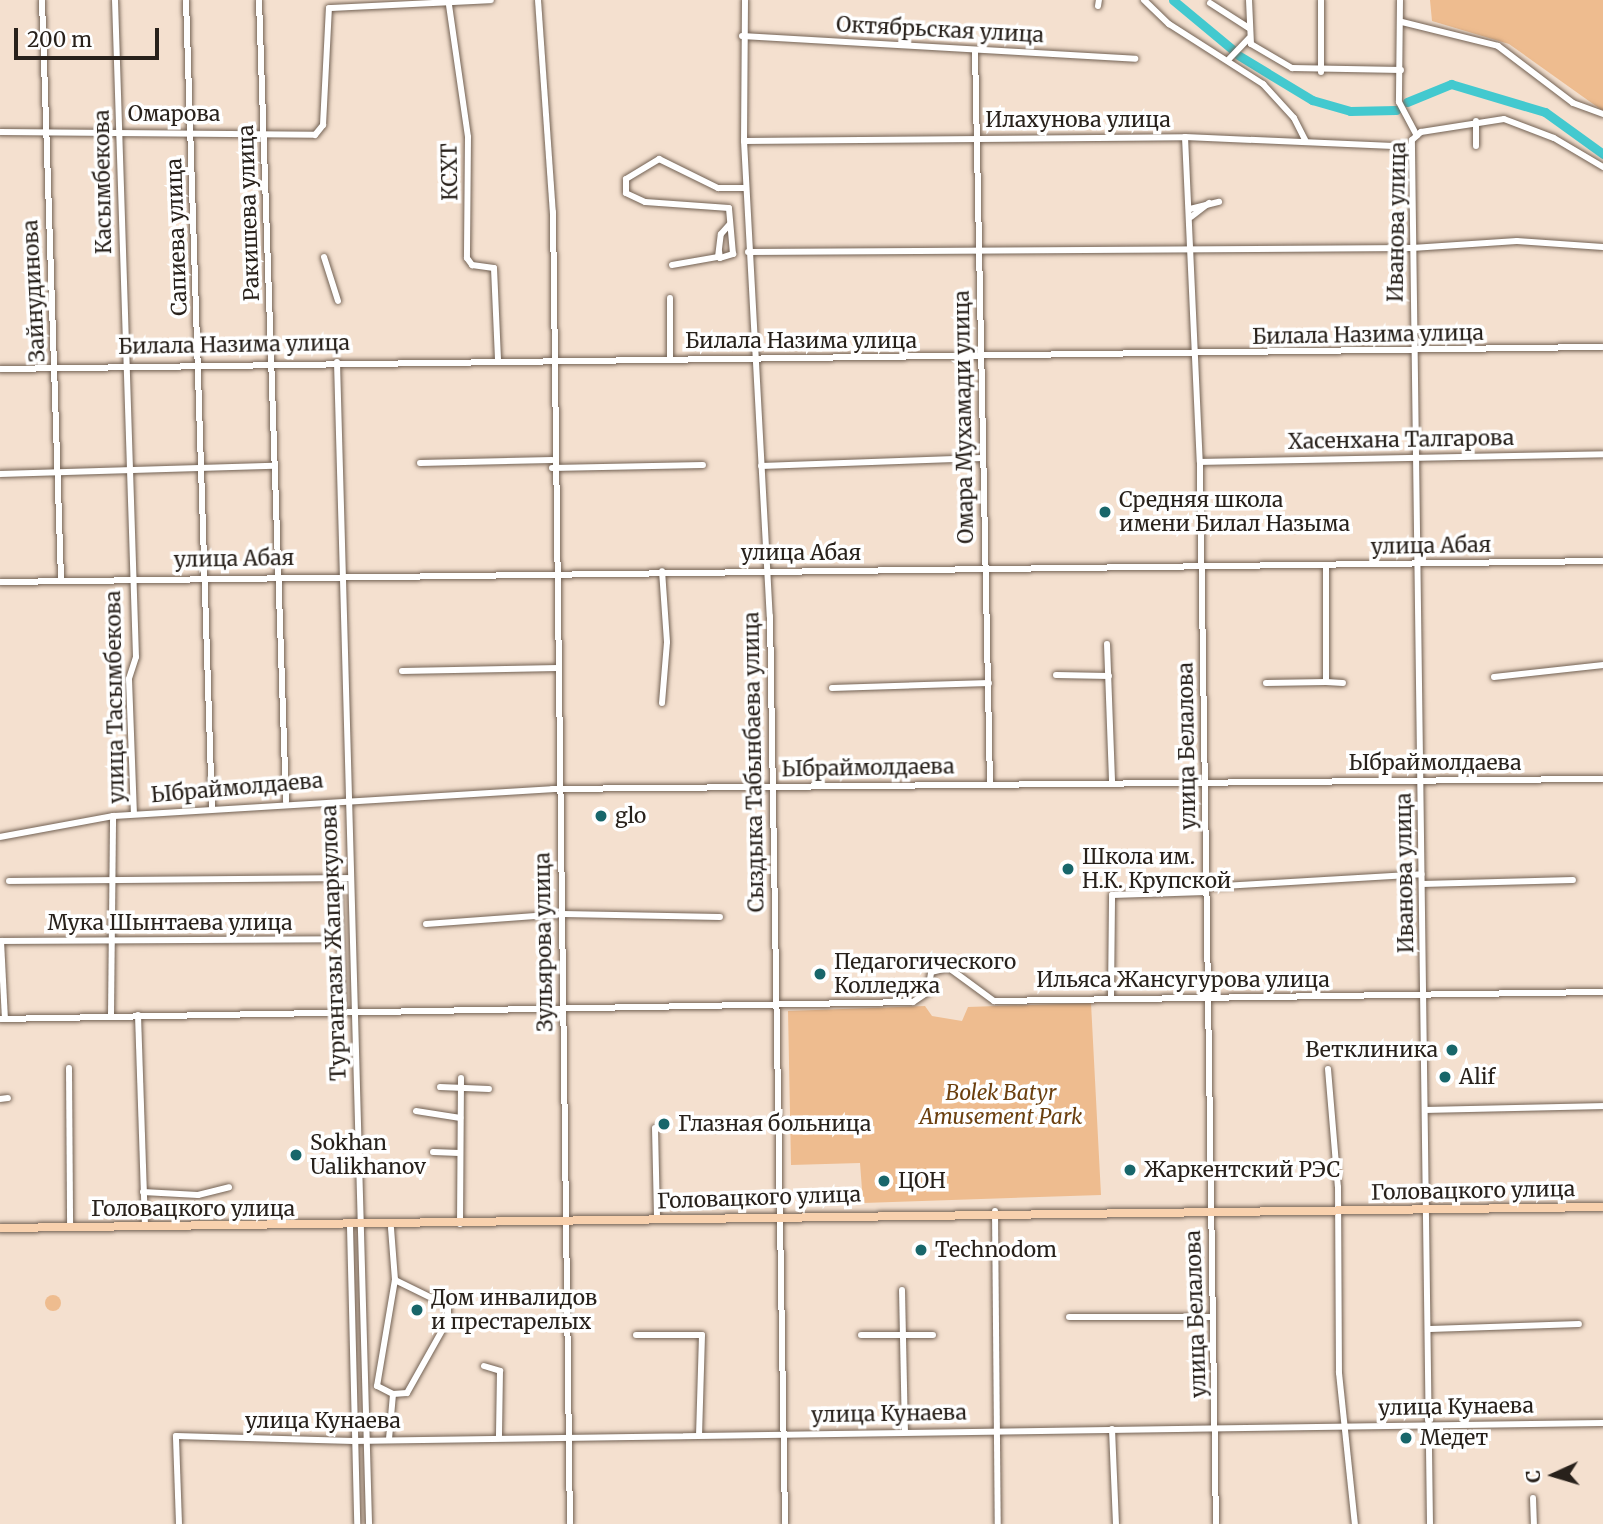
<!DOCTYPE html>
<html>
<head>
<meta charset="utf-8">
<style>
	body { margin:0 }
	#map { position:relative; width:1603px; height:1524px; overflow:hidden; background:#f4e0cf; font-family:Merriweather,serif }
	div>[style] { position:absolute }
	.green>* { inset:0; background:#eebc8f }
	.round { border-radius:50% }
	.river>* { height:9px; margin:-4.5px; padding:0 4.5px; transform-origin:4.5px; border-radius:4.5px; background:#43c9cf }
	.roads { filter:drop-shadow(0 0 2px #726153) drop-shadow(0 0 2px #726153) }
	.minor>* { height:6px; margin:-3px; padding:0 3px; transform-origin:3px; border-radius:3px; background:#fff }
	.major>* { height:8px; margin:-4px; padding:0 4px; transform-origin:4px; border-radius:4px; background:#f8d1ae }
	.dots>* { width:19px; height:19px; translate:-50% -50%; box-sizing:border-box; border:4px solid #fff; border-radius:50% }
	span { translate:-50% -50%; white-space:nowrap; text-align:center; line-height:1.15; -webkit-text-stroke:7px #fff; paint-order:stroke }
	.street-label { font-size:21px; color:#28211b }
	.poi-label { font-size:21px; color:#28211b }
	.left { translate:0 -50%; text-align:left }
	.right { translate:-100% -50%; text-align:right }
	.park-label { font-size:21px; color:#6b3f0e; font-style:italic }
	.north { position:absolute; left:1519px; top:1440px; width:70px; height:70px; -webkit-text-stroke:5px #fff; paint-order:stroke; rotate:266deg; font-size:19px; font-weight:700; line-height:28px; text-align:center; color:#28211b }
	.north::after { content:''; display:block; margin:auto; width:24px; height:32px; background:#28211b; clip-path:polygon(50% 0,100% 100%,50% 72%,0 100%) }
	.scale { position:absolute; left:14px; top:28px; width:145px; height:32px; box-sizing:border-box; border:4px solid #28211b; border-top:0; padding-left:9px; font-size:21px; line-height:24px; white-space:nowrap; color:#28211b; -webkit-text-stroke:5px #fff; paint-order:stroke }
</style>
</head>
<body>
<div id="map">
	<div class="green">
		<i style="clip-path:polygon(1430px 0,1603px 0,1603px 111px,1509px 44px,1432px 21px)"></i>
		<i style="clip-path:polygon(1091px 1003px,1101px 1195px,863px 1203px,860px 1163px,791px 1165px,788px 1011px,925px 1006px,932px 1016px,962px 1021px,968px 1007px)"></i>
		<i class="round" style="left:45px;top:1295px;width:16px;height:16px"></i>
	</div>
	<div class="river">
		<i style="left:1173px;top:0;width:77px;rotate:39.7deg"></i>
		<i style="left:1238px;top:55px;width:87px;rotate:31.3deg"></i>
		<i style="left:1312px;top:100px;width:40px;rotate:16deg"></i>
		<i style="left:1350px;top:111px;width:46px;rotate:-1.2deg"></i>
		<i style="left:1407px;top:102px;width:48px;rotate:-22.2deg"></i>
		<i style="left:1451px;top:84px;width:98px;rotate:16.6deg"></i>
		<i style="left:1545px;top:112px;width:72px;rotate:35.9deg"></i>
	</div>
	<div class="roads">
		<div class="minor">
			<i style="left:42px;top:0;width:580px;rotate:88.12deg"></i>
			<i style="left:115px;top:0;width:657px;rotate:88.17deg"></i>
			<i style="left:136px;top:657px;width:23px;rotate:108deg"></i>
			<i style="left:129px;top:679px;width:135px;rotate:87.9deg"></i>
			<i style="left:186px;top:0;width:808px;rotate:88.16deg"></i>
			<i style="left:259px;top:0;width:802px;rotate:88.07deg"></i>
			<i style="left:538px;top:0;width:213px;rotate:86deg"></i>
			<i style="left:553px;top:212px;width:1312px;rotate:89.26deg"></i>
			<i style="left:745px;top:0;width:141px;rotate:90.4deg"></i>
			<i style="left:744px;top:141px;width:476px;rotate:86.9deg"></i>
			<i style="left:770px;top:616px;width:908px;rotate:89.05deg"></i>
			<i style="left:1144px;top:0;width:35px;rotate:44deg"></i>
			<i style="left:1169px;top:24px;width:112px;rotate:32.6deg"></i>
			<i style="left:1263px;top:84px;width:46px;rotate:47.6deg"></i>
			<i style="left:1294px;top:118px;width:25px;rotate:63deg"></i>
			<i style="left:1249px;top:0;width:44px;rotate:87.4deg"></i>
			<i style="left:1251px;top:44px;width:48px;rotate:30.3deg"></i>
			<i style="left:1292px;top:68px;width:109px;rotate:1.1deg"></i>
			<i style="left:1321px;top:0;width:72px;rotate:90deg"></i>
			<i style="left:1400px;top:0;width:102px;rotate:90.6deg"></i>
			<i style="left:1399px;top:102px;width:38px;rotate:62deg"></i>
			<i style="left:1210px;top:3px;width:46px;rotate:32.7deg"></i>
			<i style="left:449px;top:5px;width:133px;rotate:81.8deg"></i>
			<i style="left:468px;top:137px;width:121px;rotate:90.5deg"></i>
			<i style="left:467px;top:258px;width:9px;rotate:54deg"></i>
			<i style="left:472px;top:265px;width:22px;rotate:8deg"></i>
			<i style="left:494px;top:268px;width:91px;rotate:87.5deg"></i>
			<i style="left:1098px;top:6px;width:6px;rotate:-81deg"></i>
			<i style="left:1402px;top:22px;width:99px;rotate:14deg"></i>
			<i style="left:1498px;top:46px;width:94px;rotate:37.2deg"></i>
			<i style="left:1573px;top:103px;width:32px;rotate:20deg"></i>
			<i style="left:742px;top:36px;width:394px;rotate:3.3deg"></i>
			<i style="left:975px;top:50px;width:733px;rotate:88.83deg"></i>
			<i style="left:1229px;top:59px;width:29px;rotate:-46deg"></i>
			<i style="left:0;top:132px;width:315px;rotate:0.5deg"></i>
			<i style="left:315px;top:135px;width:13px;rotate:-51deg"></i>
			<i style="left:323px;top:125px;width:117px;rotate:-87.1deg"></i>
			<i style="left:329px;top:8px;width:162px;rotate:-2.8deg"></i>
			<i style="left:1185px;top:137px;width:325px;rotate:87.4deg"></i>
			<i style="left:1200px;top:462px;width:1062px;rotate:89.14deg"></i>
			<i style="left:744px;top:141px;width:441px;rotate:-0.5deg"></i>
			<i style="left:1185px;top:137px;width:226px;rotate:2.5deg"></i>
			<i style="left:1476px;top:146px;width:25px;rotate:-90deg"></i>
			<i style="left:1190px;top:209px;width:30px;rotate:-14deg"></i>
			<i style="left:1191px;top:217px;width:23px;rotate:-38deg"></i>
			<i style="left:719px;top:251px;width:7px;rotate:82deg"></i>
			<i style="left:720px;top:258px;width:14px;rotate:-17deg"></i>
			<i style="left:733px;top:254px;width:46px;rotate:-95deg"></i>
			<i style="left:729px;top:208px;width:84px;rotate:-175.9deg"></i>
			<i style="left:645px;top:202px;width:21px;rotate:-155deg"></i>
			<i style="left:626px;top:193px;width:14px;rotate:-90deg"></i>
			<i style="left:626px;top:179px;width:39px;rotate:-31deg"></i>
			<i style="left:659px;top:159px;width:66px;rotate:26.2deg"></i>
			<i style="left:718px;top:188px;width:28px"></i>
			<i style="left:748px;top:252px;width:664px;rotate:-0.35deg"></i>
			<i style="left:1412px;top:248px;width:105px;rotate:-3.8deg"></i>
			<i style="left:1517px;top:241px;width:86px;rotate:4deg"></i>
			<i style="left:324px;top:257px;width:46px;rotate:72.3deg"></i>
			<i style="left:672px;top:265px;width:47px;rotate:-9.9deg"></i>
			<i style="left:718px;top:257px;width:23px;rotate:-83deg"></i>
			<i style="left:721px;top:234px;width:13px;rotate:-48deg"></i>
			<i style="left:670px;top:298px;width:62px;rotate:90deg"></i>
			<i style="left:337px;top:362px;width:1162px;rotate:88.42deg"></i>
			<i style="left:0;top:369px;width:1603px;rotate:-0.79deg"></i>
			<i style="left:1200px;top:462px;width:403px;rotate:-1.1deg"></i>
			<i style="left:420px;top:463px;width:132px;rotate:-1.3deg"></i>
			<i style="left:761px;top:466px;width:221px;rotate:-2.1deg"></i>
			<i style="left:552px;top:468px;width:151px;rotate:-1.1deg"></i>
			<i style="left:0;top:474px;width:274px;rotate:-1.7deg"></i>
			<i style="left:0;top:582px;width:1603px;rotate:-0.75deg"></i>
			<i style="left:1107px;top:644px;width:138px;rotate:87.9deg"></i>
			<i style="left:402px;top:671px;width:156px;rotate:-1.1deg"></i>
			<i style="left:1056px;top:675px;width:53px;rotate:1.1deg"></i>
			<i style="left:1494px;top:677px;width:110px;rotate:-6.3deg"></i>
			<i style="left:1326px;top:682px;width:17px;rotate:3deg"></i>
			<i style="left:1266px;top:683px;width:60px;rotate:-1deg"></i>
			<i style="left:1326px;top:682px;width:116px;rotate:-90deg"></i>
			<i style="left:832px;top:688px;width:157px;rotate:-1.8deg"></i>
			<i style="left:662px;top:703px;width:61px;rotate:-85.3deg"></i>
			<i style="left:667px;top:642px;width:71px;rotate:-94deg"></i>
			<i style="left:0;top:837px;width:115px;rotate:-10.5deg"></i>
			<i style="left:113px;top:816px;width:440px;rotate:-3.5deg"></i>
			<i style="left:552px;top:789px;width:1051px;rotate:-0.55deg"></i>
			<i style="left:338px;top:878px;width:136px;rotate:87.9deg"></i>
			<i style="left:9px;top:881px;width:342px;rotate:-0.5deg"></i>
			<i style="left:1422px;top:884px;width:151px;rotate:-1.5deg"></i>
			<i style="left:1206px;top:887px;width:216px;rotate:-3.4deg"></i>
			<i style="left:426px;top:924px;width:137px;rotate:-4.2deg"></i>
			<i style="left:563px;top:914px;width:157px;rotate:1.1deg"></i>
			<i style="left:0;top:941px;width:340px;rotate:-0.3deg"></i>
			<i style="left:1px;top:941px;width:78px;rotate:87.1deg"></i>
			<i style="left:1111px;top:996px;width:101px;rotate:-89.4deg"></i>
			<i style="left:1112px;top:895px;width:94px;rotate:-1.8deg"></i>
			<i style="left:111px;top:1015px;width:199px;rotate:-89.4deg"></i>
			<i style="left:138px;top:1015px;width:212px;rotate:88.1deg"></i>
			<i style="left:0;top:1019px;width:913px;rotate:-1.07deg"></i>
			<i style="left:913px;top:1002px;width:18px;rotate:-34deg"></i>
			<i style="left:928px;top:992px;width:20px;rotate:-81deg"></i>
			<i style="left:931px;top:972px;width:18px;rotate:-13deg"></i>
			<i style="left:949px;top:968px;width:56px;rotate:36.3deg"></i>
			<i style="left:994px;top:1001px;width:609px;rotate:-0.85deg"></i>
			<i style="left:69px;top:1068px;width:159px;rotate:89.6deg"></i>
			<i style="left:1328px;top:1069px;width:118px;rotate:85.2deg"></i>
			<i style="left:1338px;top:1187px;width:186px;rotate:89.7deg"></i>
			<i style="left:1339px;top:1373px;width:152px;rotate:84deg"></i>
			<i style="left:440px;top:1087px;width:49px;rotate:2.3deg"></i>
			<i style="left:0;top:1099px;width:8px;rotate:-7deg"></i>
			<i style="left:1427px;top:1110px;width:176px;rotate:-1.3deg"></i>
			<i style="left:416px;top:1111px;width:45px;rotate:9deg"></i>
			<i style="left:655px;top:1128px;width:91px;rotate:88.7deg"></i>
			<i style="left:433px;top:1152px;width:26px;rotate:2deg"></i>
			<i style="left:143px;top:1192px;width:55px;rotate:3.1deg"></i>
			<i style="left:198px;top:1195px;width:32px;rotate:-14deg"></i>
			<i style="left:995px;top:1211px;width:313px;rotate:89.5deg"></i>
			<i style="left:460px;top:1224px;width:146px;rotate:-89.6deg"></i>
			<i style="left:350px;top:1227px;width:297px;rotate:88.6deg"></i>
			<i style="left:902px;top:1290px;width:142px;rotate:88.8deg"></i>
			<i style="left:1069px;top:1317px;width:143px"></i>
			<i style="left:447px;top:1323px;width:17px;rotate:10deg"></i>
			<i style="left:1430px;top:1329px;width:149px;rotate:-1.9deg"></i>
			<i style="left:636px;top:1335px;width:66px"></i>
			<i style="left:702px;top:1335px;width:100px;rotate:91.7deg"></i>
			<i style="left:861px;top:1335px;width:72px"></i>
			<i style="left:484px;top:1366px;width:17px;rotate:17deg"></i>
			<i style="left:500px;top:1371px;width:66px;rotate:90.9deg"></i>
			<i style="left:393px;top:1394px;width:14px;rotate:-4deg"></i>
			<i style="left:407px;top:1393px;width:84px;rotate:-60.7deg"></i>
			<i style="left:448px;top:1320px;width:14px;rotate:-90deg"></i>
			<i style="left:448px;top:1306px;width:59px;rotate:-153.9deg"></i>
			<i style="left:1112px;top:1429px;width:95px;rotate:87.6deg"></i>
			<i style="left:389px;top:1439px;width:45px;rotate:-84.9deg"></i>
			<i style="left:393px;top:1394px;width:18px;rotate:-153deg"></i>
			<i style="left:377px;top:1386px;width:108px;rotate:-80.4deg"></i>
			<i style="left:395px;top:1280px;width:52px;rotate:-94.4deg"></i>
			<i style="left:1533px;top:1498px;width:26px;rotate:88deg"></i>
			<i style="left:179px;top:1524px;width:88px;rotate:-92deg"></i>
			<i style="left:176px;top:1436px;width:177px;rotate:1.6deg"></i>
			<i style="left:353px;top:1441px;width:1250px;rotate:-0.83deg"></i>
			<i style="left:1430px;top:1524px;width:1384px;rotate:-90.75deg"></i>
			<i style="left:1412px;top:140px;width:12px;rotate:-42deg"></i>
			<i style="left:1421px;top:132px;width:84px;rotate:-8.9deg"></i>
			<i style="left:1504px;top:119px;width:53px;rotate:20.8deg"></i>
			<i style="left:1554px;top:138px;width:57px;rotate:30.6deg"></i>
		</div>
		<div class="major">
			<i style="left:0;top:1228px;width:1603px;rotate:-0.75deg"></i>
		</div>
	</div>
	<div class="dots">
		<i style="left:1105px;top:512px;background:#18666a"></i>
		<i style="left:601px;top:816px;background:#18666a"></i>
		<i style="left:1068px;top:869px;background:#18666a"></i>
		<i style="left:820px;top:974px;background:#18666a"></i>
		<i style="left:1452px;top:1050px;background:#18666a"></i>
		<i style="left:1445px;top:1077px;background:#18666a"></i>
		<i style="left:664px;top:1124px;background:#18666a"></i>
		<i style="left:296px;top:1155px;background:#18666a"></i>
		<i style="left:1130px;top:1170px;background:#18666a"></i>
		<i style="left:884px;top:1181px;background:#18666a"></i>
		<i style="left:921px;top:1250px;background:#18666a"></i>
		<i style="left:417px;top:1310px;background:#18666a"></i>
		<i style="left:1406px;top:1438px;background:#18666a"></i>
	</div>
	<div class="street-label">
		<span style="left:940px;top:30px;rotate:3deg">Октябрьская улица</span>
		<span style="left:174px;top:114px">Омарова</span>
		<span style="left:1078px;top:120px">Илахунова улица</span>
		<span style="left:450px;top:172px;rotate:-91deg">КСХТ</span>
		<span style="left:103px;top:182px;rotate:-91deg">Касымбекова</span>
		<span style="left:249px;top:213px;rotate:-92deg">Ракишева улица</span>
		<span style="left:1397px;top:222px;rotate:-89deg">Иванова улица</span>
		<span style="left:177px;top:237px;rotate:-92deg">Сапиева улица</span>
		<span style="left:34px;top:291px;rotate:-93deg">Зайнудинова</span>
		<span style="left:1368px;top:335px;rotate:-1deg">Билала Назима улица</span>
		<span style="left:801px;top:341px">Билала Назима улица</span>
		<span style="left:234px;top:345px;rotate:-1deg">Билала Назима улица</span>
		<span style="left:964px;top:417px;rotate:-91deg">Омара Мухамади улица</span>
		<span style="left:1401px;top:440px;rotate:-1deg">Хасенхана Талгарова</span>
		<span style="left:1431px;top:546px;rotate:-1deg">улица Абая</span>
		<span style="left:801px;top:553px">улица Абая</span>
		<span style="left:234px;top:559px;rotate:-1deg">улица Абая</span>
		<span style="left:115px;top:697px;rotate:-91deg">улица Тасымбекова</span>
		<span style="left:1187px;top:746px;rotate:-91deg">улица Белалова</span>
		<span style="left:754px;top:762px;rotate:-91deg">Сыздыка Табынбаева улица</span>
		<span style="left:1435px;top:763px">Ыбраймолдаева</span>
		<span style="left:868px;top:768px;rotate:-1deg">Ыбраймолдаева</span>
		<span style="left:237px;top:788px;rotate:-5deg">Ыбраймолдаева</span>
		<span style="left:1405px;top:873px;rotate:-91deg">Иванова улица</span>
		<span style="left:170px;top:923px">Мука Шынтаева улица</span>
		<span style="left:544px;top:942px;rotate:-91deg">Зульярова улица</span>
		<span style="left:334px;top:943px;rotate:-92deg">Тургангазы Жапаркулова</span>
		<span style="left:1183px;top:980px">Ильяса Жансугурова улица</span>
		<span style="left:1473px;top:1191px;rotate:-1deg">Головацкого улица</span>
		<span style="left:759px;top:1198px;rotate:-2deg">Головацкого улица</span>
		<span style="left:193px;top:1209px">Головацкого улица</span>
		<span style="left:1196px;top:1314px;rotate:-92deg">улица Белалова</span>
		<span style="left:1456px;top:1407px;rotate:-1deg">улица Кунаева</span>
		<span style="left:889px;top:1414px;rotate:-1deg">улица Кунаева</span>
		<span style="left:323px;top:1421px">улица Кунаева</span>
	</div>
	<div class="poi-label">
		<span class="left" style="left:1119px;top:512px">Средняя школа<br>имени Билал Назыма</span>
		<span class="left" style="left:615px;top:816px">glo</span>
		<span class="left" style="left:1082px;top:869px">Школа им.<br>Н.К. Крупской</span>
		<span class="left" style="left:834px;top:974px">Педагогического<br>Колледжа</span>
		<span class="right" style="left:1438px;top:1050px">Ветклиника</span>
		<span class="left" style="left:1459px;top:1077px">Alif</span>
		<span class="left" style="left:678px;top:1124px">Глазная больница</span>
		<span class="left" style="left:310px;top:1155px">Sokhan<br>Ualikhanov</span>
		<span class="left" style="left:1144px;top:1170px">Жаркентский РЭС</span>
		<span class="left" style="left:898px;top:1181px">ЦОН</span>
		<span class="left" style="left:935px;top:1250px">Technodom</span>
		<span class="left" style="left:431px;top:1310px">Дом инвалидов<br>и престарелых</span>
		<span class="left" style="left:1420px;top:1438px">Медет</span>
	</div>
	<div class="park-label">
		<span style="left:1001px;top:1105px">Bolek Batyr<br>Amusement Park</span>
	</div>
	<div class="north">С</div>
	<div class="scale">200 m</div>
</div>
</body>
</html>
